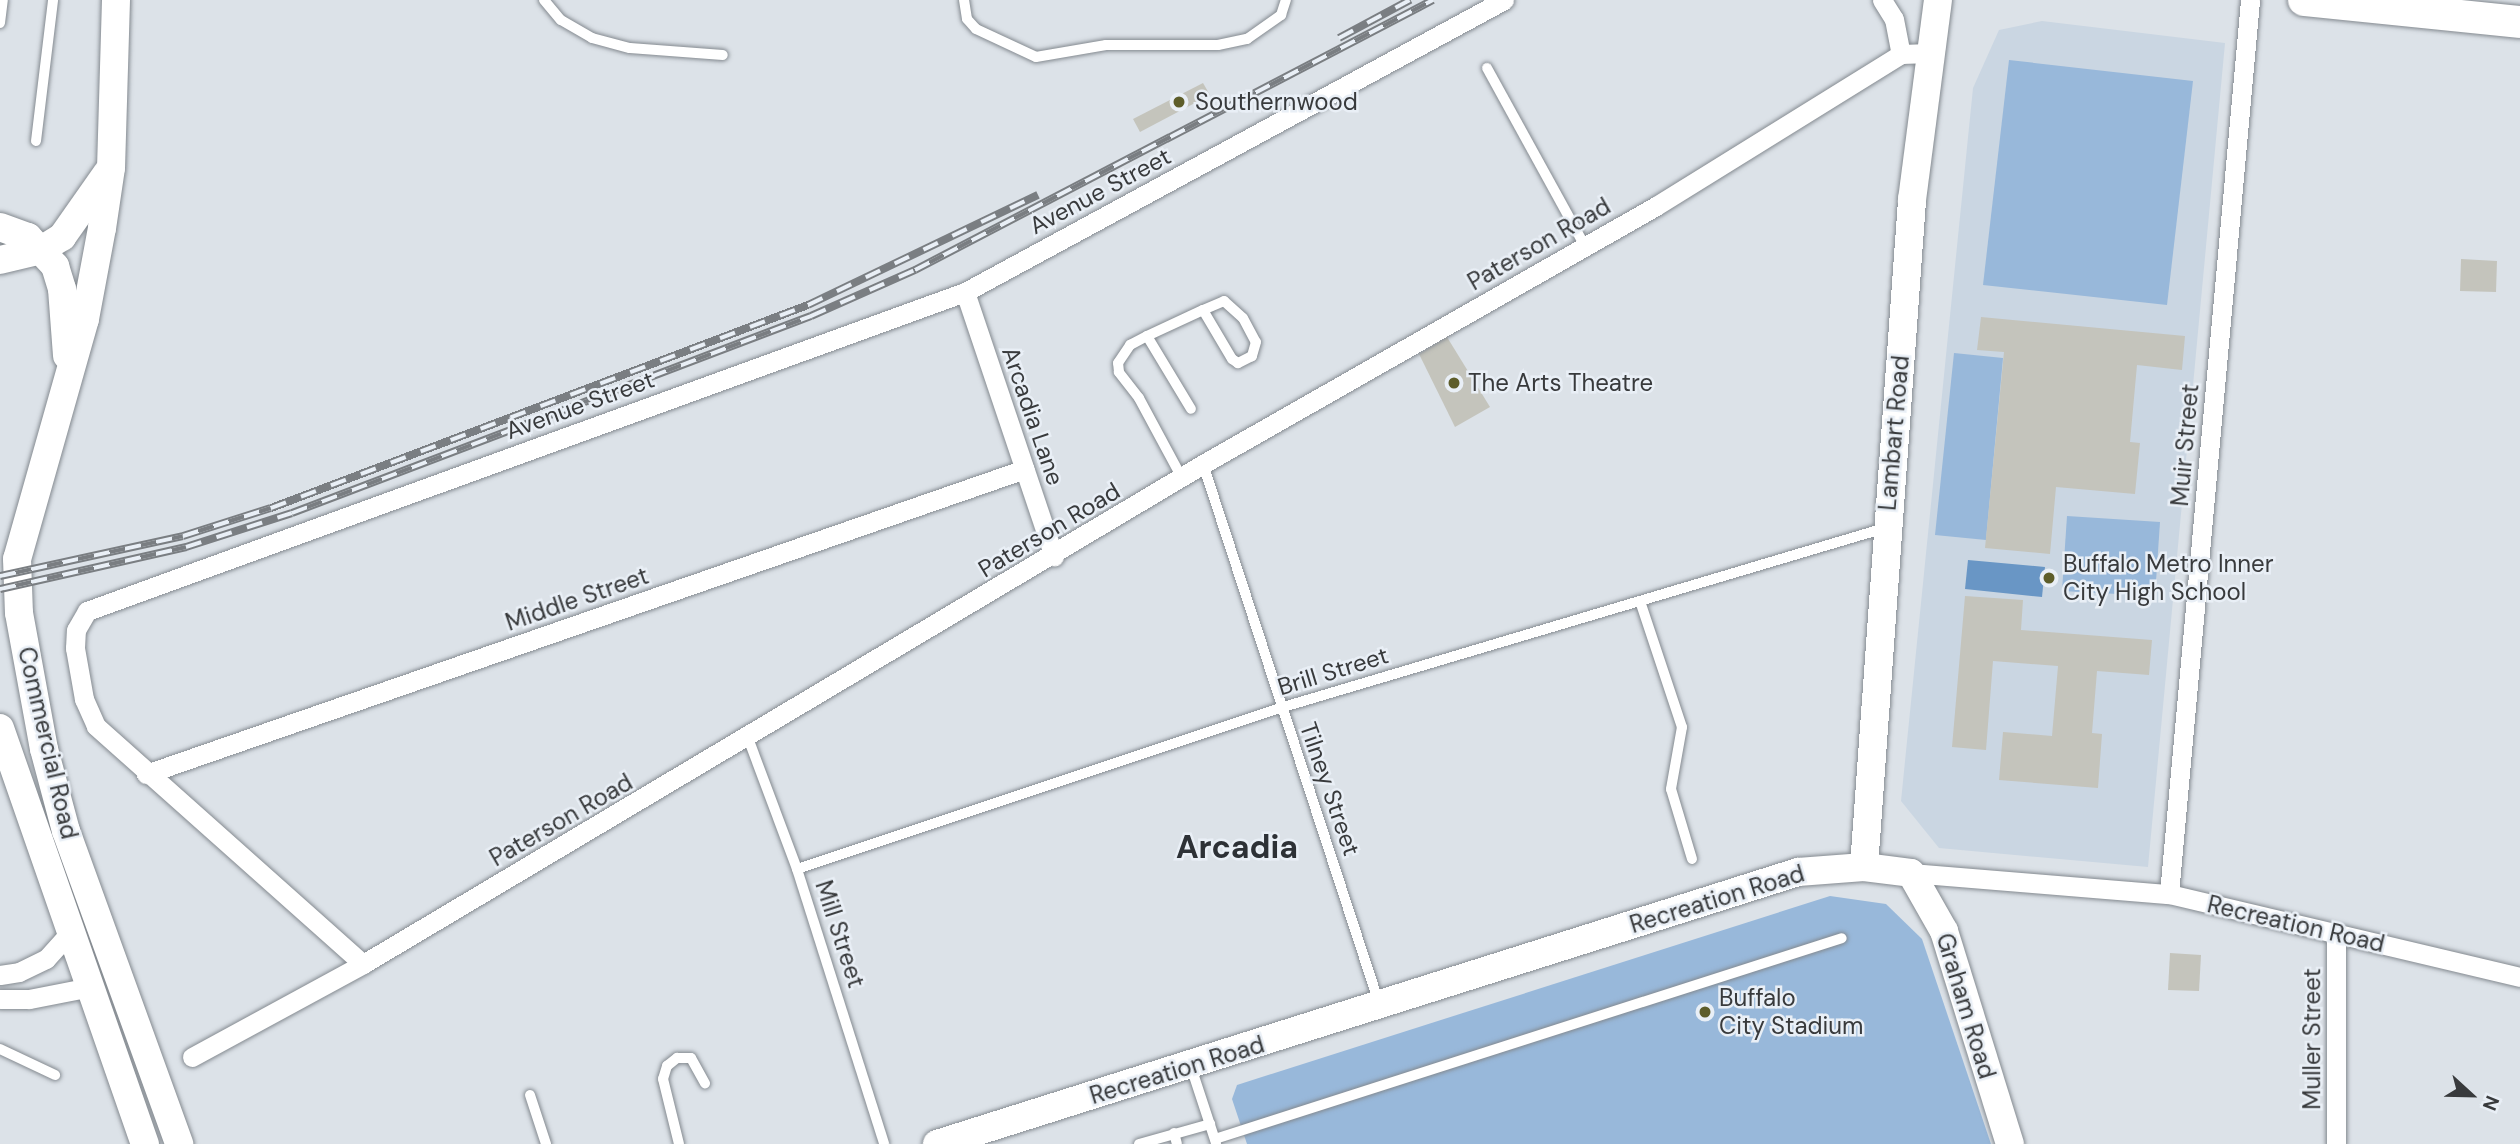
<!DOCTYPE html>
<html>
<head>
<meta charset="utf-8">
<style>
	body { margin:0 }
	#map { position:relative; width:2520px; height:1144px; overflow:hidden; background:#dce2e8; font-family:"DM Sans",sans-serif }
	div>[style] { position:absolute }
	.built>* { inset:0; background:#cad6e2 }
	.green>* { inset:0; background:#98b8da }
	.water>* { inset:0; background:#6996c5 }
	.building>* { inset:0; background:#c4c4bc }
	.roads { filter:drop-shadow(0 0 2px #848a90) drop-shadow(0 0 2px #848a90) }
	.lane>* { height:10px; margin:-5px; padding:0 5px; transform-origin:5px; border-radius:5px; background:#fff }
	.street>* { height:19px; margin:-9.5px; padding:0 9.5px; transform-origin:9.5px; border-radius:9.5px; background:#fff }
	.secondary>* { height:28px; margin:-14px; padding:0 14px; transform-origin:14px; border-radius:14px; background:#fff }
	.primary>* { height:32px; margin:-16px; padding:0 16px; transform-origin:16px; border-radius:16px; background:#fff }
	.rail>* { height:8px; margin-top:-4px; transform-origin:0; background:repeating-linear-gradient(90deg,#e9eff6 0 16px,#7a7e82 0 32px); box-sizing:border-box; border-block:2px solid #7a7e82 }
	.dots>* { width:19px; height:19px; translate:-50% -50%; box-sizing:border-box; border:4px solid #e9eff6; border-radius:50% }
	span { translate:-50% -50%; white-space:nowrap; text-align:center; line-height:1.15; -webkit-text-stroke:5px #e9eff6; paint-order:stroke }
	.poi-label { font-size:24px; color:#383a3c }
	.left { translate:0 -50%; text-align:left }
	.street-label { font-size:24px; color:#383a3c }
	.district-label { font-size:32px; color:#2d3136; font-weight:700 }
	.north { position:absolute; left:2436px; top:1060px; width:70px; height:70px; -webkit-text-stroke:5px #e9eff6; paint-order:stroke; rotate:112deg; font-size:19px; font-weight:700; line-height:28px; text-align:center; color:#383a3c }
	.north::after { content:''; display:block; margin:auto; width:24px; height:32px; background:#383a3c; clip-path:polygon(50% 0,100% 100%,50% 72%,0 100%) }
</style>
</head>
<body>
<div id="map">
	<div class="built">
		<i style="clip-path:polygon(2042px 21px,2225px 43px,2148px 867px,1939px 848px,1901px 801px,1973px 88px,1999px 30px)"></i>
	</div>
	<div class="green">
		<i style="clip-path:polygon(2009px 60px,2193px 81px,2167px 305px,1983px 285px)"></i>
		<i style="clip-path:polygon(1954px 353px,2003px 358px,1986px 540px,1935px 535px)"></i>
		<i style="clip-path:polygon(2067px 516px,2160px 522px,2155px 596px,2062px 591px)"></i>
		<i style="clip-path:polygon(1830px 896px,1886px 904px,1922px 939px,1991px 1144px,1247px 1144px,1232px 1099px,1237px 1085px)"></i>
	</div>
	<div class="water">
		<i style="clip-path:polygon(1968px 560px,2045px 567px,2042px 597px,1965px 589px)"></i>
	</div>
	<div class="building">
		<i style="clip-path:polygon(1203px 83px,1210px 95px,1140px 132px,1133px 119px)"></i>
		<i style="clip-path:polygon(2461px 259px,2497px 261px,2496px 292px,2460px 291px)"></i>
		<i style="clip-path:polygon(1981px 317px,2185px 336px,2182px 370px,2137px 365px,2130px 442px,2140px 443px,2135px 494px,2056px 487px,2050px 554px,1985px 548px,2004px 352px,1977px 350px)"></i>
		<i style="clip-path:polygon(1447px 337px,1490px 407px,1455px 427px,1419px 354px)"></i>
		<i style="clip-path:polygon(1965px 596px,2023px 600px,2021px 630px,2152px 640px,2149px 675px,2097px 671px,2092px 733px,2102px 734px,2098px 788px,1999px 780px,2003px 732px,2052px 736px,2058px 666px,1993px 661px,1986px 750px,1952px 747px)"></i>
		<i style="clip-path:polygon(2170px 953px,2201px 955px,2199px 991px,2168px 990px)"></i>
	</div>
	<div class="roads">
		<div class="lane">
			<i style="left:544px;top:0;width:26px;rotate:50deg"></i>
			<i style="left:561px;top:20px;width:36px;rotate:30deg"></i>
			<i style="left:592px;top:38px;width:39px;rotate:15deg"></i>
			<i style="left:630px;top:48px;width:93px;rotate:4.3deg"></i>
			<i style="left:964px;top:0;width:19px;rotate:81deg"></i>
			<i style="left:967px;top:19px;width:13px;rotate:48deg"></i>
			<i style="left:976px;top:29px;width:66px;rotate:25deg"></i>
			<i style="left:1036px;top:57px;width:71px;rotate:-9.7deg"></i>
			<i style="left:1106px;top:45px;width:112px"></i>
			<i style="left:1218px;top:45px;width:30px;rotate:-12deg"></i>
			<i style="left:1247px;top:39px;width:42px;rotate:-35.2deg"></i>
			<i style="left:1281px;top:15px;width:16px;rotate:-72deg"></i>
			<i style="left:0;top:23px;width:23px;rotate:-83deg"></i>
			<i style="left:1487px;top:68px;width:203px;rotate:61.2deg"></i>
			<i style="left:36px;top:141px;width:142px;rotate:-83.1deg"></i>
			<i style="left:1147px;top:336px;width:85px;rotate:58.9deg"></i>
			<i style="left:1203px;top:464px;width:567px;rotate:71.92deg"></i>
			<i style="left:1182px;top:478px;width:91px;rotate:-118.3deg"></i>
			<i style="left:1139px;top:398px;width:33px;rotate:-128deg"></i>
			<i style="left:1119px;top:372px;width:9px;rotate:-96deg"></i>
			<i style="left:1118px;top:363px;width:22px;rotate:-56deg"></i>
			<i style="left:1130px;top:345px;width:19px;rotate:-28deg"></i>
			<i style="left:1147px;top:336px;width:62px;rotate:-24.9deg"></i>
			<i style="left:1203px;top:310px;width:23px;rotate:-23deg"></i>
			<i style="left:1224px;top:301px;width:25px;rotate:42deg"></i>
			<i style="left:1243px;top:318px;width:27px;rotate:62deg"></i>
			<i style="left:1256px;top:342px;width:15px;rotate:106deg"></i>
			<i style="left:1252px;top:356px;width:16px;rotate:153deg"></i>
			<i style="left:1238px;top:363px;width:7px;rotate:-146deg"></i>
			<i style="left:1232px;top:359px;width:57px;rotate:-120.6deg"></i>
			<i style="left:1640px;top:601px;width:133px;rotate:71.6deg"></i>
			<i style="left:1682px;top:727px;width:63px;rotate:100.1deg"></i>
			<i style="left:1671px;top:789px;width:73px;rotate:73.3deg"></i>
			<i style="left:748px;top:738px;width:140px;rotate:69.5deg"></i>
			<i style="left:797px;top:869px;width:288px;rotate:72.4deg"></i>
			<i style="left:797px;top:869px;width:509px;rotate:-18.43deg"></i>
			<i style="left:1280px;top:708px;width:631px;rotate:-16.57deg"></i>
			<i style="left:0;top:1049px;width:61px;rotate:25.3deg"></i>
			<i style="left:1191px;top:1067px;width:80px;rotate:71.8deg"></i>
			<i style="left:530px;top:1095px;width:52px;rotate:71.9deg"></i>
			<i style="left:1174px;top:1133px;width:11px;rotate:75deg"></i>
			<i style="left:1215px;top:1139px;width:658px;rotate:-17.77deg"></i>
			<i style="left:679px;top:1144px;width:67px;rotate:-103.8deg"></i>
			<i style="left:663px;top:1079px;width:14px;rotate:-73deg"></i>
			<i style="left:667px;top:1066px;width:13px;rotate:-39deg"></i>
			<i style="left:677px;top:1058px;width:14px"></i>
			<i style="left:691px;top:1058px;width:29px;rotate:61deg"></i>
			<i style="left:1139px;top:1144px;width:74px;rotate:-15.7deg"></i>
		</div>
		<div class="street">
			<i style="left:1882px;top:0;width:22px;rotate:58deg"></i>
			<i style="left:1894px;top:19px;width:36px;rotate:79deg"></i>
			<i style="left:965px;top:292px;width:279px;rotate:71.4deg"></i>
			<i style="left:146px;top:774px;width:930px;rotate:-19.14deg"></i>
			<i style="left:1911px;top:873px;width:259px;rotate:4.7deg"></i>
			<i style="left:2169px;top:894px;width:361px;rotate:13.3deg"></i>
			<i style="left:2169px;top:894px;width:898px;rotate:-84.82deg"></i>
			<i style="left:363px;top:964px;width:358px;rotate:-138.3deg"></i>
			<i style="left:96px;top:726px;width:30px;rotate:-114deg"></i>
			<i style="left:84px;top:699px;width:52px;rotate:-100deg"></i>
			<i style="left:75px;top:648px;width:18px;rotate:-87deg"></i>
			<i style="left:76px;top:630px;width:22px;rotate:-60deg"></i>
			<i style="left:87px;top:611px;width:934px;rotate:-19.97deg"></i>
			<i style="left:965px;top:292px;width:613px;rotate:-28.45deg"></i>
			<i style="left:0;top:975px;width:19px;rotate:-9deg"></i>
			<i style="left:19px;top:972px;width:30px;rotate:-26deg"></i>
			<i style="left:46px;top:959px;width:36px;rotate:-48deg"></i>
			<i style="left:0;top:999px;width:29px"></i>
			<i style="left:29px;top:999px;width:63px;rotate:-11deg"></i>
			<i style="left:192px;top:1057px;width:195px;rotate:-28.5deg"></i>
			<i style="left:363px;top:964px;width:978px;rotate:-30.76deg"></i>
			<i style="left:1203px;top:464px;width:521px;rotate:-29.66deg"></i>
			<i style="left:1656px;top:206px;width:288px;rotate:-31.8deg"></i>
			<i style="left:1901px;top:54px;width:29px;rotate:-2deg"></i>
			<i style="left:2336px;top:1144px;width:209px;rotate:-90deg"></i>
		</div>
		<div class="secondary">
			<i style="left:116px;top:0;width:168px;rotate:91.7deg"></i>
			<i style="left:111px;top:168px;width:61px;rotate:98.5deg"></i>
			<i style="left:102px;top:228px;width:93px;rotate:100.6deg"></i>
			<i style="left:85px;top:319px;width:249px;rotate:105.8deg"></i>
			<i style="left:17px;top:559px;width:54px;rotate:87.9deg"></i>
			<i style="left:19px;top:613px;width:138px;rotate:79.6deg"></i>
			<i style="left:44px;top:749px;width:85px;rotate:75deg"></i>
			<i style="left:66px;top:831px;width:333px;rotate:70.1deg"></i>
			<i style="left:0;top:227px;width:30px;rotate:20deg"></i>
			<i style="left:28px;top:237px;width:40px;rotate:47deg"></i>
			<i style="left:55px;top:266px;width:24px;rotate:73deg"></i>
			<i style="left:62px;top:289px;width:67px;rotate:85.7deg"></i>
			<i style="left:0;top:260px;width:42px;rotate:-13.7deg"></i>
			<i style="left:41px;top:250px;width:25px;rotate:-32deg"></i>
			<i style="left:62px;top:237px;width:78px;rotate:-54.9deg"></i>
			<i style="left:0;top:728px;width:441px;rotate:70.8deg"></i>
			<i style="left:1864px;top:867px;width:669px;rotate:-85.88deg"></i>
			<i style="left:1912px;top:200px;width:202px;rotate:-82.6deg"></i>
			<i style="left:937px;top:1144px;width:903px;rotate:-17.53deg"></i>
			<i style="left:1798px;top:872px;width:66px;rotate:-4.3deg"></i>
			<i style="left:1864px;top:867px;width:47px;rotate:7.3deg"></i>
			<i style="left:1911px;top:873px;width:67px;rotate:60.4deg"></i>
			<i style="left:1944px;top:931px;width:223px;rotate:72.8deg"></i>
		</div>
		<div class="primary">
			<i style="left:2304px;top:0;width:217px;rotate:5.8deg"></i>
		</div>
	</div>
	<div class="rail">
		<i style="left:1339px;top:38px;width:81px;rotate:-28.2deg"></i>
		<i style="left:0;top:576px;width:187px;rotate:-12.3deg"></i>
		<i style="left:183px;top:536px;width:92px;rotate:-17.7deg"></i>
		<i style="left:271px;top:508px;width:574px;rotate:-20.71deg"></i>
		<i style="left:808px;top:305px;width:255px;rotate:-25.6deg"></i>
		<i style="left:0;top:589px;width:191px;rotate:-12.7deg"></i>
		<i style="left:186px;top:547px;width:111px;rotate:-17.8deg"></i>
		<i style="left:292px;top:513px;width:555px;rotate:-20.79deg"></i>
		<i style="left:811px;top:316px;width:114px;rotate:-23.9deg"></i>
		<i style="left:915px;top:270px;width:584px;rotate:-27.53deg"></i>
	</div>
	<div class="dots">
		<i style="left:1179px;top:102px;background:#5d5d2a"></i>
		<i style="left:1454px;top:383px;background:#5d5d2a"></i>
		<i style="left:2049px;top:578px;background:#5d5d2a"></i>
		<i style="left:1705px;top:1012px;background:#5d5d2a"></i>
	</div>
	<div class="poi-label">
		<span class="left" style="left:1195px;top:102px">Southernwood</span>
		<span class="left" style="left:1468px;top:383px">The Arts Theatre</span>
		<span class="left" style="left:2063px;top:578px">Buffalo Metro Inner<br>City High School</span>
		<span class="left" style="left:1719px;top:1012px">Buffalo<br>City Stadium</span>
	</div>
	<div class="street-label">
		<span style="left:1100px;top:191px;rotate:-28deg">Avenue Street</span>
		<span style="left:1539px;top:244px;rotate:-30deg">Paterson Road</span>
		<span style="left:580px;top:405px;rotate:-20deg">Avenue Street</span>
		<span style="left:1033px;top:416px;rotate:71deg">Arcadia Lane</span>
		<span style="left:1894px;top:433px;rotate:-85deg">Lambart Road</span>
		<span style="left:2185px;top:445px;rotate:-85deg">Muir Street</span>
		<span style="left:1049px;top:530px;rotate:-31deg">Paterson Road</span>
		<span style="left:577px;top:599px;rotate:-19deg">Middle Street</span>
		<span style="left:1333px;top:671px;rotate:-17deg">Brill Street</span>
		<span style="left:48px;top:743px;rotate:77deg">Commercial Road</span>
		<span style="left:1330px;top:789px;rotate:71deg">Tilney Street</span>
		<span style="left:561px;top:820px;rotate:-30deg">Paterson Road</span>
		<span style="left:1717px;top:899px;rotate:-17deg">Recreation Road</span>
		<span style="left:2296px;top:924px;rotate:13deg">Recreation Road</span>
		<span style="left:840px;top:934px;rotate:72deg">Mill Street</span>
		<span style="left:1966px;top:1006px;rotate:73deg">Graham Road</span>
		<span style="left:2312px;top:1039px;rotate:-90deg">Muller Street</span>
		<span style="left:1177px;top:1070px;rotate:-17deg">Recreation Road</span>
	</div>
	<div class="district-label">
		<span style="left:1237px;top:847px">Arcadia</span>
	</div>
	<div class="north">N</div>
</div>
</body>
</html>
